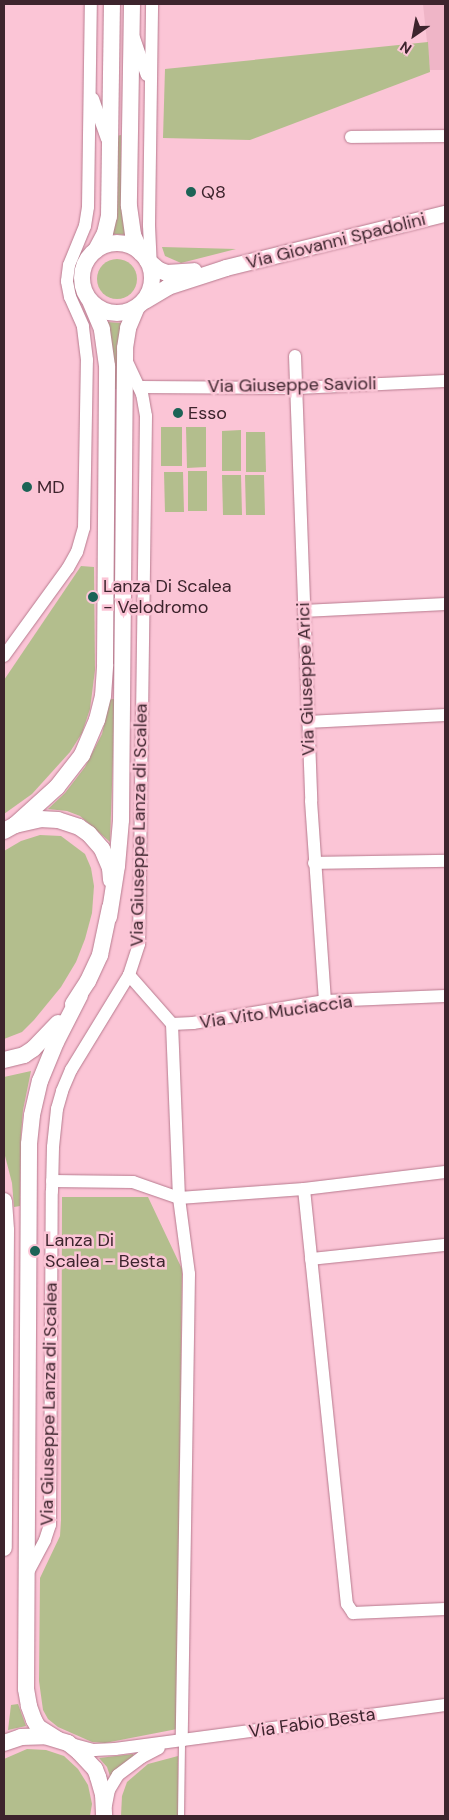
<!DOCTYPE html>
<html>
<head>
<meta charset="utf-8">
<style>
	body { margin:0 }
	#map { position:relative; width:449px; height:1820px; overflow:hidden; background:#fbc5d6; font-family:"DM Sans",sans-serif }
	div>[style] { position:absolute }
	.built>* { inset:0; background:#efb5c7 }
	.green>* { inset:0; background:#b3be8d }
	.round { border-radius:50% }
	.roads { filter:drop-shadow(0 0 1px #b77a8e) drop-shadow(0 0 1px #b77a8e) }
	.service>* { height:6px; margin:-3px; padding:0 3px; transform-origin:3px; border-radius:3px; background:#fff }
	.minor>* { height:12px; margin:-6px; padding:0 6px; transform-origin:6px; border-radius:6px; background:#fff }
	.tertiary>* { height:16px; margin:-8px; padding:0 8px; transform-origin:8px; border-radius:8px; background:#fff }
	.tertiary>.ring { margin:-8px; padding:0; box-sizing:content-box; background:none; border:16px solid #fff; border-radius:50% }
	.dots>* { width:14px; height:14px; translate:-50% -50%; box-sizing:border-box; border:2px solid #fbc5d6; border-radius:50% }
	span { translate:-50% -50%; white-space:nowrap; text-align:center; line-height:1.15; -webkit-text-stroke:5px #fbc5d6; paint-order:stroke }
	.poi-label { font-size:18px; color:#3d242d }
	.left { translate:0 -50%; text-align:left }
	.street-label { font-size:18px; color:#3d242d }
	.frame { position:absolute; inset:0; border:5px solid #3d242d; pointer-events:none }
	.north { position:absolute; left:389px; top:10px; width:50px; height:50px; -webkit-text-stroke:4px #fbc5d6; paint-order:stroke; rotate:213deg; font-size:14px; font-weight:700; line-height:20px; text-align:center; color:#3d242d }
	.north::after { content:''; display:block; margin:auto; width:18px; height:22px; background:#3d242d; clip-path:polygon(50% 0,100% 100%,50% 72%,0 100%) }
</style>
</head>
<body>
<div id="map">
	<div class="built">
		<i style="clip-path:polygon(423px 4px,445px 4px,445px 70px,430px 70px)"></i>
	</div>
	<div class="green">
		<i style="clip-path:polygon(428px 42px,430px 72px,250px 140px,163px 138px,165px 69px)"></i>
		<i style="clip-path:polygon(121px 135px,121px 195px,129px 235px,113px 234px,117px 136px)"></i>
		<i style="clip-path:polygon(162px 247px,236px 249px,181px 263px,165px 256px)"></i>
		<i class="round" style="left:97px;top:259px;width:40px;height:40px"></i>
		<i style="clip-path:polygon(107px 322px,121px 323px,118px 389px,114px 389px)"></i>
		<i style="clip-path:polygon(161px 427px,182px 427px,182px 466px,161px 466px)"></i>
		<i style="clip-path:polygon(186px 427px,206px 427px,206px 467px,187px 468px)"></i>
		<i style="clip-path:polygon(241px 430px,241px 471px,222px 471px,222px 431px)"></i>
		<i style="clip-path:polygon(246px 432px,265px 432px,266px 472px,246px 472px)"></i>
		<i style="clip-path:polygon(188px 471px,207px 471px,207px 511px,188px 511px)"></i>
		<i style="clip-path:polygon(164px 472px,183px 472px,184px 512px,165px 512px)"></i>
		<i style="clip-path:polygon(222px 475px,241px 475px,242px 515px,223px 515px)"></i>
		<i style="clip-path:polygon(245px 475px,264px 475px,265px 515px,246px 515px)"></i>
		<i style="clip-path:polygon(81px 566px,94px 567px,95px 670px,90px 709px,82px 733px,70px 752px,32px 794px,4px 814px,4px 680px)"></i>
		<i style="clip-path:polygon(110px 699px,115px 699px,110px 842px,80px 816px,67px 811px,48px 809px,65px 793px,85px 767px,102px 734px)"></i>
		<i style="clip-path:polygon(40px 835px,61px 836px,85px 854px,91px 868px,94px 886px,92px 913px,85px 939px,76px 962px,61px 987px,34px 1020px,22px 1032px,4px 1039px,4px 851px,21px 841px)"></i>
		<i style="clip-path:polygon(31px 1071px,23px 1110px,21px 1134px,20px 1206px,14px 1207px,12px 1183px,4px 1152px,4px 1077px)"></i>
		<i style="clip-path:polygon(62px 1197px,148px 1197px,182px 1269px,177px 1729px,105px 1743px,92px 1742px,58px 1727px,48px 1719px,43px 1710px,39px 1681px,40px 1578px,60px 1536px,61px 1520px)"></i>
		<i style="clip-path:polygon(18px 1704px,26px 1726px,8px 1730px,11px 1705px)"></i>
		<i style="clip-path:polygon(27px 1749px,46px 1750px,64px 1756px,78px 1769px,88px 1785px,92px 1804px,90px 1816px,4px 1816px,4px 1759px)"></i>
		<i style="clip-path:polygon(133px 1754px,134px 1756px,110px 1776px,107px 1767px,99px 1758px)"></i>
		<i style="clip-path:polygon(178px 1756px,178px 1816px,121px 1816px,122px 1796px,127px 1782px,148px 1764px)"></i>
	</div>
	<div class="roads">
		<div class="service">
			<i style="left:181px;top:1816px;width:75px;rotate:-89.2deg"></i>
		</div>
		<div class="minor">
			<i style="left:134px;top:38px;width:39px;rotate:71deg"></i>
			<i style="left:93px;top:99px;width:42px;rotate:70.7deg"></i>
			<i style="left:351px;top:137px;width:94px;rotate:-0.6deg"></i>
			<i style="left:151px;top:268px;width:43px;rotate:-92.7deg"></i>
			<i style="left:149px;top:225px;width:221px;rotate:-89.2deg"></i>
			<i style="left:295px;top:356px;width:445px;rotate:87.9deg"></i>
			<i style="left:311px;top:801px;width:200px;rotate:86deg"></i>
			<i style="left:139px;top:387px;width:158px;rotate:0.4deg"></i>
			<i style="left:297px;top:388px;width:148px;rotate:-2.7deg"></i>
			<i style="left:304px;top:611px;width:141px;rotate:-2.8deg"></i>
			<i style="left:4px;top:656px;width:109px;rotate:-54deg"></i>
			<i style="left:68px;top:568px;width:18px;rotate:-61deg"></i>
			<i style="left:77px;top:552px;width:25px;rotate:-74deg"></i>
			<i style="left:84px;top:528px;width:168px;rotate:-89deg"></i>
			<i style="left:87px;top:360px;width:34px;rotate:-97deg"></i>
			<i style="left:83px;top:326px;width:32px;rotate:-114deg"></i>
			<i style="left:70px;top:297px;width:16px;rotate:-101deg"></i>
			<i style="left:67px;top:281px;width:16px;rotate:-83deg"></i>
			<i style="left:69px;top:265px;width:42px;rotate:-67.7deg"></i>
			<i style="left:85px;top:226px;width:19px;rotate:-81deg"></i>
			<i style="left:88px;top:207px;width:203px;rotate:-89.2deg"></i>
			<i style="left:308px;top:722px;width:137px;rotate:-2.9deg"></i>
			<i style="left:314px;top:863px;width:131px;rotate:-0.9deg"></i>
			<i style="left:129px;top:975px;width:65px;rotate:48.7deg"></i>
			<i style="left:172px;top:1024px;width:21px;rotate:-3deg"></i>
			<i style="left:193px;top:1023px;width:134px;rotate:-9.5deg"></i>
			<i style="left:325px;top:1001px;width:120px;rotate:-2.4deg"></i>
			<i style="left:172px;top:1024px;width:174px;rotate:87.7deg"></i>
			<i style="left:179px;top:1198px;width:77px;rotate:82.5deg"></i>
			<i style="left:189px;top:1274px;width:467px;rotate:90.9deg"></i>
			<i style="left:52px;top:1181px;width:81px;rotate:0.7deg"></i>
			<i style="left:133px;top:1182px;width:49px;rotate:19.2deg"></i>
			<i style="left:179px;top:1198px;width:125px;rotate:-4.1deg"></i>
			<i style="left:304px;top:1189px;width:142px;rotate:-6.9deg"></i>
			<i style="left:304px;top:1189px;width:417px;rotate:84.1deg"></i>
			<i style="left:347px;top:1604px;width:11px;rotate:56deg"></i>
			<i style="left:353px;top:1613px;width:92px;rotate:-2.5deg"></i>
			<i style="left:311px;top:1259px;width:135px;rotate:-6deg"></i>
			<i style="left:27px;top:1574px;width:38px;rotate:-62deg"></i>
			<i style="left:45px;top:1540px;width:16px;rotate:-72deg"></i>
			<i style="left:50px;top:1525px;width:334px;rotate:-89.7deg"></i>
			<i style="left:52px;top:1191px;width:44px;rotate:-88.7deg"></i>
			<i style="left:53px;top:1147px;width:38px;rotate:-84deg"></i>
			<i style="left:57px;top:1109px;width:19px;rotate:-74deg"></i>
			<i style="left:62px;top:1091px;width:23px;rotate:-67deg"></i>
			<i style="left:71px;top:1070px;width:111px;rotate:-58.6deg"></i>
			<i style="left:129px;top:975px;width:33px;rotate:-72deg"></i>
			<i style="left:139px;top:944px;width:528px;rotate:-89.24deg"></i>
			<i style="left:146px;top:416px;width:22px;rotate:-100deg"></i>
			<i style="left:142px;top:394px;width:38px;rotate:-115deg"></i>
			<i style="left:71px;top:1744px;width:24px;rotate:15deg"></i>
			<i style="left:94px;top:1750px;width:21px;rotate:-3deg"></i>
			<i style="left:115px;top:1749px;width:333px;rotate:-7.6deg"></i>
			<i style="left:106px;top:1805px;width:15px;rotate:-79deg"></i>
			<i style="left:109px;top:1790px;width:17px;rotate:-59deg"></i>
			<i style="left:118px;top:1775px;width:30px;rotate:-37deg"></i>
			<i style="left:142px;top:1757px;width:19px;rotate:-28deg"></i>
		</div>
		<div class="tertiary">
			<i style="left:132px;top:4px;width:202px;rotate:90.9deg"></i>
			<i style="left:129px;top:206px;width:29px;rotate:82deg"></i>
			<i style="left:133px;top:235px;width:20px;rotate:66deg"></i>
			<i class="ring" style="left:82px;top:243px;width:54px;height:54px"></i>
			<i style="left:96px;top:250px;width:19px;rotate:-62deg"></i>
			<i style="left:105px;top:233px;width:17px;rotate:-77deg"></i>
			<i style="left:109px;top:216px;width:212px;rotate:-89.2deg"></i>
			<i style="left:147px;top:260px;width:16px;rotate:40deg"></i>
			<i style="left:159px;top:270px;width:9px;rotate:21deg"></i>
			<i style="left:167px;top:273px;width:27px;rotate:-4deg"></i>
			<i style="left:145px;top:301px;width:27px;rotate:-31deg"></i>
			<i style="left:168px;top:287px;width:61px;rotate:-18.1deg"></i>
			<i style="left:226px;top:268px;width:226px;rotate:-13.9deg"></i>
			<i style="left:15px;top:825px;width:57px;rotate:-42.1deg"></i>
			<i style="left:57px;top:787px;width:41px;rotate:-52deg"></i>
			<i style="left:82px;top:755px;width:38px;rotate:-67deg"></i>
			<i style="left:97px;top:720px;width:25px;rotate:-76deg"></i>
			<i style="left:103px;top:696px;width:32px;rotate:-86deg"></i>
			<i style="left:105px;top:664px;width:298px;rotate:-89.6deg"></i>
			<i style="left:107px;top:366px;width:37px;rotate:-98deg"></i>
			<i style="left:102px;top:329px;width:30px;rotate:-113deg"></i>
			<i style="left:4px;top:831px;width:13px;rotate:-29deg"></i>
			<i style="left:15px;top:825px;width:26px;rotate:-13deg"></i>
			<i style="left:40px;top:819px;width:18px;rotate:3deg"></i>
			<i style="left:58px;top:820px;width:22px;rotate:18deg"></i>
			<i style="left:79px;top:827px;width:12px;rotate:35deg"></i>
			<i style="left:89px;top:834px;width:20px;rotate:49deg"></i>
			<i style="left:102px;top:849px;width:21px;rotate:67deg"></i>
			<i style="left:110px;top:868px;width:12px;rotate:85deg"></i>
			<i style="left:109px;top:917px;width:52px;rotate:-81.1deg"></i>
			<i style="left:117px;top:866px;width:46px;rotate:-85deg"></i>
			<i style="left:121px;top:820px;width:472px;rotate:-89.5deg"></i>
			<i style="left:125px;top:348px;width:20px;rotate:-81deg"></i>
			<i style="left:128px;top:328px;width:21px;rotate:-67deg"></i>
			<i style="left:73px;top:1004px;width:27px;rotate:-57deg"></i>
			<i style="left:88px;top:981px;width:29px;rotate:-65deg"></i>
			<i style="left:100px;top:955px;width:49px;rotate:-78.2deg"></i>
			<i style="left:4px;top:1060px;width:21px;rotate:-14deg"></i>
			<i style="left:24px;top:1055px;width:11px;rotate:-34deg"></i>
			<i style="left:33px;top:1049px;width:36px;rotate:-46deg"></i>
			<i style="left:4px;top:1201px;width:29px;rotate:86deg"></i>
			<i style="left:6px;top:1230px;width:318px;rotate:90.4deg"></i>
			<i style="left:57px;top:1739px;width:22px;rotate:-148deg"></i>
			<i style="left:38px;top:1727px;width:8px;rotate:-120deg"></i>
			<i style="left:34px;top:1720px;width:15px;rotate:-110deg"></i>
			<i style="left:29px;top:1706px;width:17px;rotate:-100deg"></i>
			<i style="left:26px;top:1689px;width:545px;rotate:-89.68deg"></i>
			<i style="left:29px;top:1144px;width:29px;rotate:-84deg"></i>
			<i style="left:32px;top:1115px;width:35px;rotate:-77deg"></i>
			<i style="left:40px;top:1081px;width:42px;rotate:-67.7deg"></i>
			<i style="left:56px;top:1042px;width:53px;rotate:-62.9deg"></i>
			<i style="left:4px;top:1743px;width:18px;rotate:-19deg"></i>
			<i style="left:21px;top:1737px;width:24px;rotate:-2deg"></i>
			<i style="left:45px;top:1736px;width:24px;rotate:17deg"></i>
			<i style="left:68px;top:1743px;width:14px;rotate:39deg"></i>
			<i style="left:79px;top:1752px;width:23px;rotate:47deg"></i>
			<i style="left:95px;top:1769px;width:9px;rotate:69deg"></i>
			<i style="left:98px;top:1777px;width:18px;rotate:74deg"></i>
			<i style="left:103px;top:1794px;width:22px;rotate:87deg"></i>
		</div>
	</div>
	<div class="dots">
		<i style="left:191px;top:192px;background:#1c6356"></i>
		<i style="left:178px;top:413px;background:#1c6356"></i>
		<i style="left:27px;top:487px;background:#1c6356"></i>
		<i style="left:93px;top:597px;background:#1c6356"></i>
		<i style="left:35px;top:1251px;background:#1c6356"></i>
	</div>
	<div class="poi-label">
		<span class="left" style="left:201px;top:192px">Q8</span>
		<span class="left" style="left:188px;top:413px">Esso</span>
		<span class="left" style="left:37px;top:487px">MD</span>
		<span class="left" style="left:103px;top:597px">Lanza Di Scalea<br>- Velodromo</span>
		<span class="left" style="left:45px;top:1251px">Lanza Di<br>Scalea - Besta</span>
	</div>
	<div class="street-label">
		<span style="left:336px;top:241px;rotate:-14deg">Via Giovanni Spadolini</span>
		<span style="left:292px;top:385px;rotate:-1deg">Via Giuseppe Savioli</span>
		<span style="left:306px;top:679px;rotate:-92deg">Via Giuseppe Arici</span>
		<span style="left:139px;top:825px;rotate:-89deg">Via Giuseppe Lanza di Scalea</span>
		<span style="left:276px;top:1012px;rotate:-8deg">Via Vito Muciaccia</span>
		<span style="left:49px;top:1404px;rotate:-89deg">Via Giuseppe Lanza di Scalea</span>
		<span style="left:312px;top:1723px;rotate:-8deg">Via Fabio Besta</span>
	</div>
	<div class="frame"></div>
	<div class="north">N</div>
</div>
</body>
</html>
